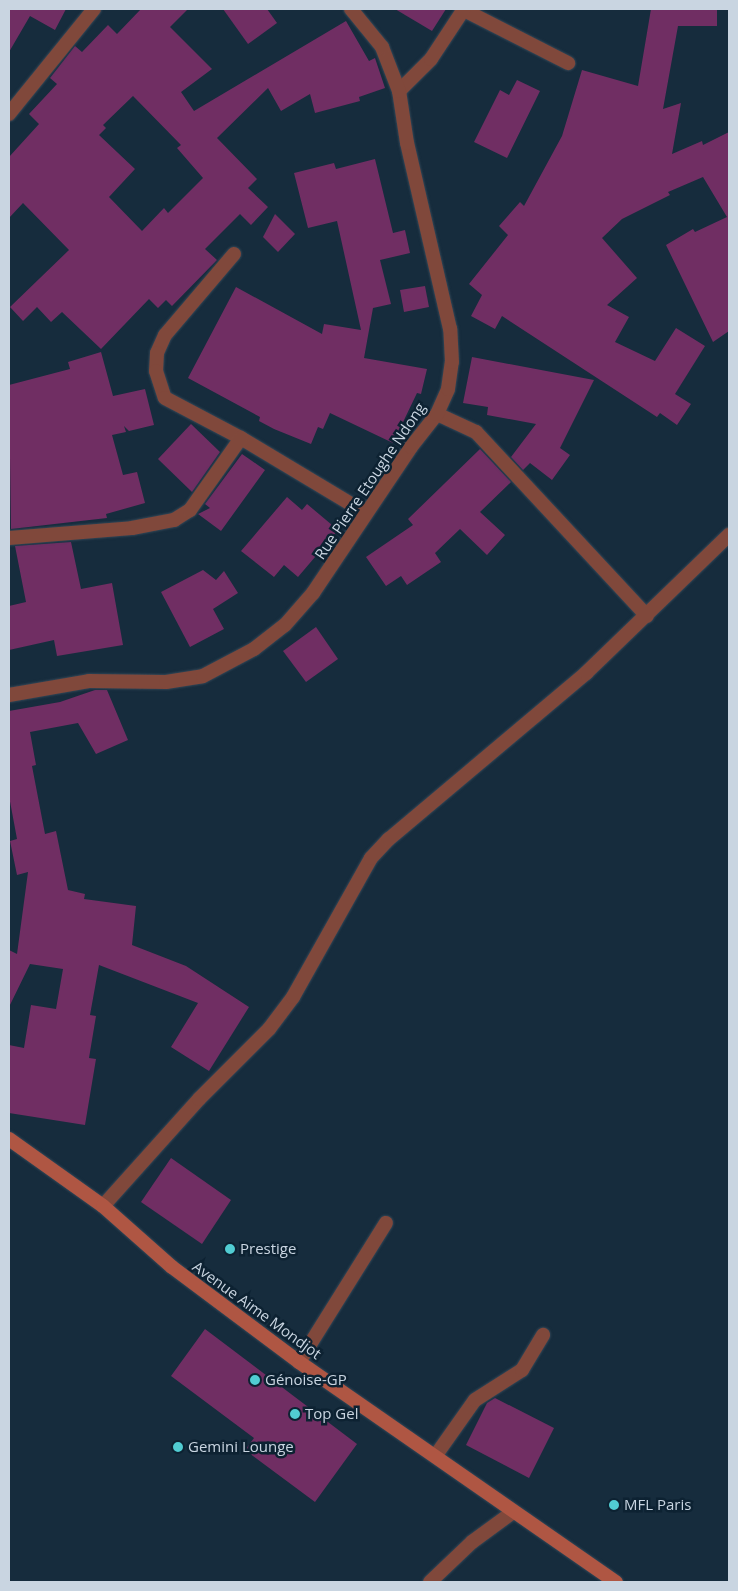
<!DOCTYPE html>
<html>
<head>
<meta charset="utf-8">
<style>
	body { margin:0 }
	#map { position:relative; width:738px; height:1591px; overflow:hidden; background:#162c3d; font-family:"Open Sans",sans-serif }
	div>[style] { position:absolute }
	.building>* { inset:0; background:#702e63 }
	.roads { filter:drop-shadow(0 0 1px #334757) drop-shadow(0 0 1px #334757) }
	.minor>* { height:14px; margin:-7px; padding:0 7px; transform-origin:7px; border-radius:7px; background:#80483b }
	.secondary>* { height:14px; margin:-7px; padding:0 7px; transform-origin:7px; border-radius:7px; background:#af5643 }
	.dots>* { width:14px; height:14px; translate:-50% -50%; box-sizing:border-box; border:2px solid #0d2232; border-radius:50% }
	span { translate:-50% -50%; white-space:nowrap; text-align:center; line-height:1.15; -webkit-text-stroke:5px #0d2232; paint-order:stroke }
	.street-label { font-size:15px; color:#c9d5e1 }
	.poi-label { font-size:15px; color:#c9d5e1 }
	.left { translate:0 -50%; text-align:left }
	.frame { position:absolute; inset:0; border:10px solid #c9d5e1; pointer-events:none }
</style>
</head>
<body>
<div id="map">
	<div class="building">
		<i style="clip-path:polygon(9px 9px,66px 9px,55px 30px,30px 16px,9px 52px)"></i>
		<i style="clip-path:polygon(evenodd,141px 9px,188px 9px,170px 27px,212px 69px,181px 92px,194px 111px,346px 21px,369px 61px,375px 58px,385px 88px,359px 97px,360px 101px,315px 113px,310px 94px,281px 111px,268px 88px,217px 138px,257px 179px,248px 188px,268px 207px,251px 225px,240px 214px,205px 249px,217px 260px,172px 306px,166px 300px,158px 308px,149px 299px,101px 349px,62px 312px,51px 322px,37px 307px,23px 321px,10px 307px,69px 250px,23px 203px,9px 218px,9px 157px,39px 124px,29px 114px,57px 84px,50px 78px,75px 46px,82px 52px,108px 25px,117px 34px,141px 9px,133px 96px,181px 145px,177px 148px,203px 178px,168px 213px,164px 208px,142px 231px,109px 197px,135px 169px,99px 135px,106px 128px,103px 125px,133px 96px)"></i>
		<i style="clip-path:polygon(223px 9px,267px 9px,277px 23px,248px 44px)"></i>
		<i style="clip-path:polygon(395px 9px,446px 9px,432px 31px)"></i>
		<i style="clip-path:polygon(651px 9px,717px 9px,717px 26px,678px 26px,663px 109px,681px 103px,672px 154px,702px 141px,703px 145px,729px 132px,729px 331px,713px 342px,666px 245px,693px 229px,695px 232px,727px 217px,703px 177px,668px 192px,670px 195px,622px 219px,602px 238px,637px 278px,607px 305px,629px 317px,615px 342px,655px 361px,676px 328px,705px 346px,675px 394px,691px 404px,677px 425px,660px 413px,657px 417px,502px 316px,495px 329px,471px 316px,482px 295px,469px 284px,508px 235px,499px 226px,520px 202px,524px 206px,562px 136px,582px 70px,638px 86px)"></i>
		<i style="clip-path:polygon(517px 80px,540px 91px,507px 158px,474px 142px,500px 90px,509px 95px)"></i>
		<i style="clip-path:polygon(375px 159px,393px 233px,405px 230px,410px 253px,380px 260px,391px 304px,373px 308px,364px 358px,427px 369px,421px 394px,417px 393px,393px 443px,330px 413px,323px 429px,318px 427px,311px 444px,274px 429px,259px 421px,260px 417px,188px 378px,236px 287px,322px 334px,324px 324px,361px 330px,337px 221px,308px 228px,294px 173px,334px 163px,336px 169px)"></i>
		<i style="clip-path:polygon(275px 214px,295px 234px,278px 252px,263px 237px)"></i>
		<i style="clip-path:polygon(425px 286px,429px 307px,404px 312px,400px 290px)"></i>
		<i style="clip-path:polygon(101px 352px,113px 396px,145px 389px,154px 425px,129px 431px,124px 426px,126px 432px,112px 435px,123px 475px,137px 472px,145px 503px,106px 514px,107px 518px,11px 529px,9px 385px,70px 369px,68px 362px)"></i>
		<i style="clip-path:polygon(472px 357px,594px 380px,560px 448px,570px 455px,552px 480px,530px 463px,523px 470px,511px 457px,536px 424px,487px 415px,488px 407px,463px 403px)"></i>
		<i style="clip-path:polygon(191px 424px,220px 452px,192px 492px,158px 459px)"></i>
		<i style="clip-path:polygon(480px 449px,511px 482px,480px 512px,505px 535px,487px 555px,460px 529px,435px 553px,441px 562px,407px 585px,401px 576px,386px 586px,366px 557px,413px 525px,408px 519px)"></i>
		<i style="clip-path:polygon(242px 454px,265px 470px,221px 531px,198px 514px,210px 508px,205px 504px)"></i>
		<i style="clip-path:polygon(287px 497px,302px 510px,307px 504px,338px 530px,298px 577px,284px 565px,274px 577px,241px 551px)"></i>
		<i style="clip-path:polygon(71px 542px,81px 589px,112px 583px,123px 645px,57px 656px,54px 640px,9px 650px,9px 606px,26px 602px,15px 546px)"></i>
		<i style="clip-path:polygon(203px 570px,216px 580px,224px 571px,238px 593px,213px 609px,224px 629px,190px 647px,161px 592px)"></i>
		<i style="clip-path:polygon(316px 627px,338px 659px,306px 682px,283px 651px)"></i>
		<i style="clip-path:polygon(95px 690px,107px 690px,128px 740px,96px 754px,78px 723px,30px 732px,36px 765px,32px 766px,45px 834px,56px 831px,68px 890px,85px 894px,84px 899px,136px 906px,132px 945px,186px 966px,249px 1007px,209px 1071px,171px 1047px,198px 1003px,99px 965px,90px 1015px,96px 1016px,89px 1058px,96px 1059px,85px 1125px,9px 1113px,9px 1045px,24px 1048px,31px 1005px,56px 1009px,63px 969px,30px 964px,9px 1007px,9px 950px,17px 954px,28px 872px,17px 875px,10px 841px,17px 839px,9px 796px,9px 711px,60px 702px)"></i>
		<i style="clip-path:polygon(171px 1158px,231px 1200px,202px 1244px,141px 1202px)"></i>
		<i style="clip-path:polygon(205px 1329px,357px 1444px,315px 1502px,245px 1450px,254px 1438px,171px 1376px)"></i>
		<i style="clip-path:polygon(495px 1398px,554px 1428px,529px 1478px,466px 1445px,487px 1403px)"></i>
	</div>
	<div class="roads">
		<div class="minor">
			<i style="left:464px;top:10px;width:117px;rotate:27deg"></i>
			<i style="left:399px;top:91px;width:45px;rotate:-45deg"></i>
			<i style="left:431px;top:59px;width:60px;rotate:-56.6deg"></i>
			<i style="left:9px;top:114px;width:135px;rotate:-51deg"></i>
			<i style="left:234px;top:254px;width:106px;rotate:130.4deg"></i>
			<i style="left:165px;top:335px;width:20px;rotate:114deg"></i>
			<i style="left:157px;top:353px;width:18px;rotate:93deg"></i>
			<i style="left:156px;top:371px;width:28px;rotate:72deg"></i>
			<i style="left:165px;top:398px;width:86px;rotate:27.8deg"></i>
			<i style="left:241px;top:438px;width:146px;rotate:31deg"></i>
			<i style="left:437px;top:414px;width:43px;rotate:24.8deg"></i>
			<i style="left:476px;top:432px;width:251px;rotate:47.1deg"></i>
			<i style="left:9px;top:538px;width:123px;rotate:-4.6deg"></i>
			<i style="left:132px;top:528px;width:43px;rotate:-10.8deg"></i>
			<i style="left:174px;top:520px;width:19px;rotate:-32deg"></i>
			<i style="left:190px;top:510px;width:88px;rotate:-54.7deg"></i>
			<i style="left:9px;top:695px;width:81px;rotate:-9.9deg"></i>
			<i style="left:89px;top:681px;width:77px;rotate:0.7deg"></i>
			<i style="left:166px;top:682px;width:37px;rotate:-9deg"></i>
			<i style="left:203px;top:676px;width:58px;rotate:-27.9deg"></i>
			<i style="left:254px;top:649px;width:39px;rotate:-38deg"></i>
			<i style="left:285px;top:625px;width:43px;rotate:-48.8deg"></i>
			<i style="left:313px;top:593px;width:176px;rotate:-56.1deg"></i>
			<i style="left:411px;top:447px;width:42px;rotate:-51.8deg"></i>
			<i style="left:437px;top:414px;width:27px;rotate:-66deg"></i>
			<i style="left:448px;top:389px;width:27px;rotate:-82deg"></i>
			<i style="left:452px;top:362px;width:33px;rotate:-93deg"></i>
			<i style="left:450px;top:329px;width:191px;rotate:-103deg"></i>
			<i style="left:407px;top:143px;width:53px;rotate:-98.7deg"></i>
			<i style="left:399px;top:91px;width:47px;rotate:-111.1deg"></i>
			<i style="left:382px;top:47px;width:49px;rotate:-129.2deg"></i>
			<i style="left:103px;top:1206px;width:144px;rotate:-48.1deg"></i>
			<i style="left:199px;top:1099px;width:99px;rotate:-45deg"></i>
			<i style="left:269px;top:1029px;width:40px;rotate:-53deg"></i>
			<i style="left:293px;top:997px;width:159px;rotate:-60.7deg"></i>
			<i style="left:371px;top:858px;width:26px;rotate:-47deg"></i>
			<i style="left:389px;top:839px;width:258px;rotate:-40.1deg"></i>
			<i style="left:586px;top:673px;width:199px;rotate:-44deg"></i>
			<i style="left:299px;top:1362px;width:164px;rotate:-58deg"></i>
			<i style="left:436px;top:1455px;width:67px;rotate:-54.7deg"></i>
			<i style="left:475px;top:1400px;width:56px;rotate:-32.6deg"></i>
			<i style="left:522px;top:1370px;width:41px;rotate:-59deg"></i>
			<i style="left:430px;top:1582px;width:58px;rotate:-43.6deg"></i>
			<i style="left:472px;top:1542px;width:51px;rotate:-36.2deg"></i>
		</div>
		<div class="secondary">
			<i style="left:9px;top:1139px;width:115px;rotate:35.5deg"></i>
			<i style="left:103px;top:1206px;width:92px;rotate:41.5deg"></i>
			<i style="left:172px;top:1267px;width:159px;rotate:36.8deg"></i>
			<i style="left:299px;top:1362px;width:386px;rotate:34.8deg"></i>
		</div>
	</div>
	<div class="dots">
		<i style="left:230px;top:1249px;background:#51ccd2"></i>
		<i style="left:255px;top:1380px;background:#51ccd2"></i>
		<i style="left:295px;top:1414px;background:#51ccd2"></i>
		<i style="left:178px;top:1447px;background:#51ccd2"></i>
		<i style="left:614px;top:1505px;background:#51ccd2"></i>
	</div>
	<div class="street-label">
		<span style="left:370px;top:481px;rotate:-56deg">Rue Pierre Etoughe Ndong</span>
		<span style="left:257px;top:1310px;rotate:36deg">Avenue Aime Mondjot</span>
	</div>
	<div class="poi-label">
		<span class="left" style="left:240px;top:1249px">Prestige</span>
		<span class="left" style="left:265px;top:1380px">Génoise-GP</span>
		<span class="left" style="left:305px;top:1414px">Top Gel</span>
		<span class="left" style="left:188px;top:1447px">Gemini Lounge</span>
		<span class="left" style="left:624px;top:1505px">MFL Paris</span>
	</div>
	<div class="frame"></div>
</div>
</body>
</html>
